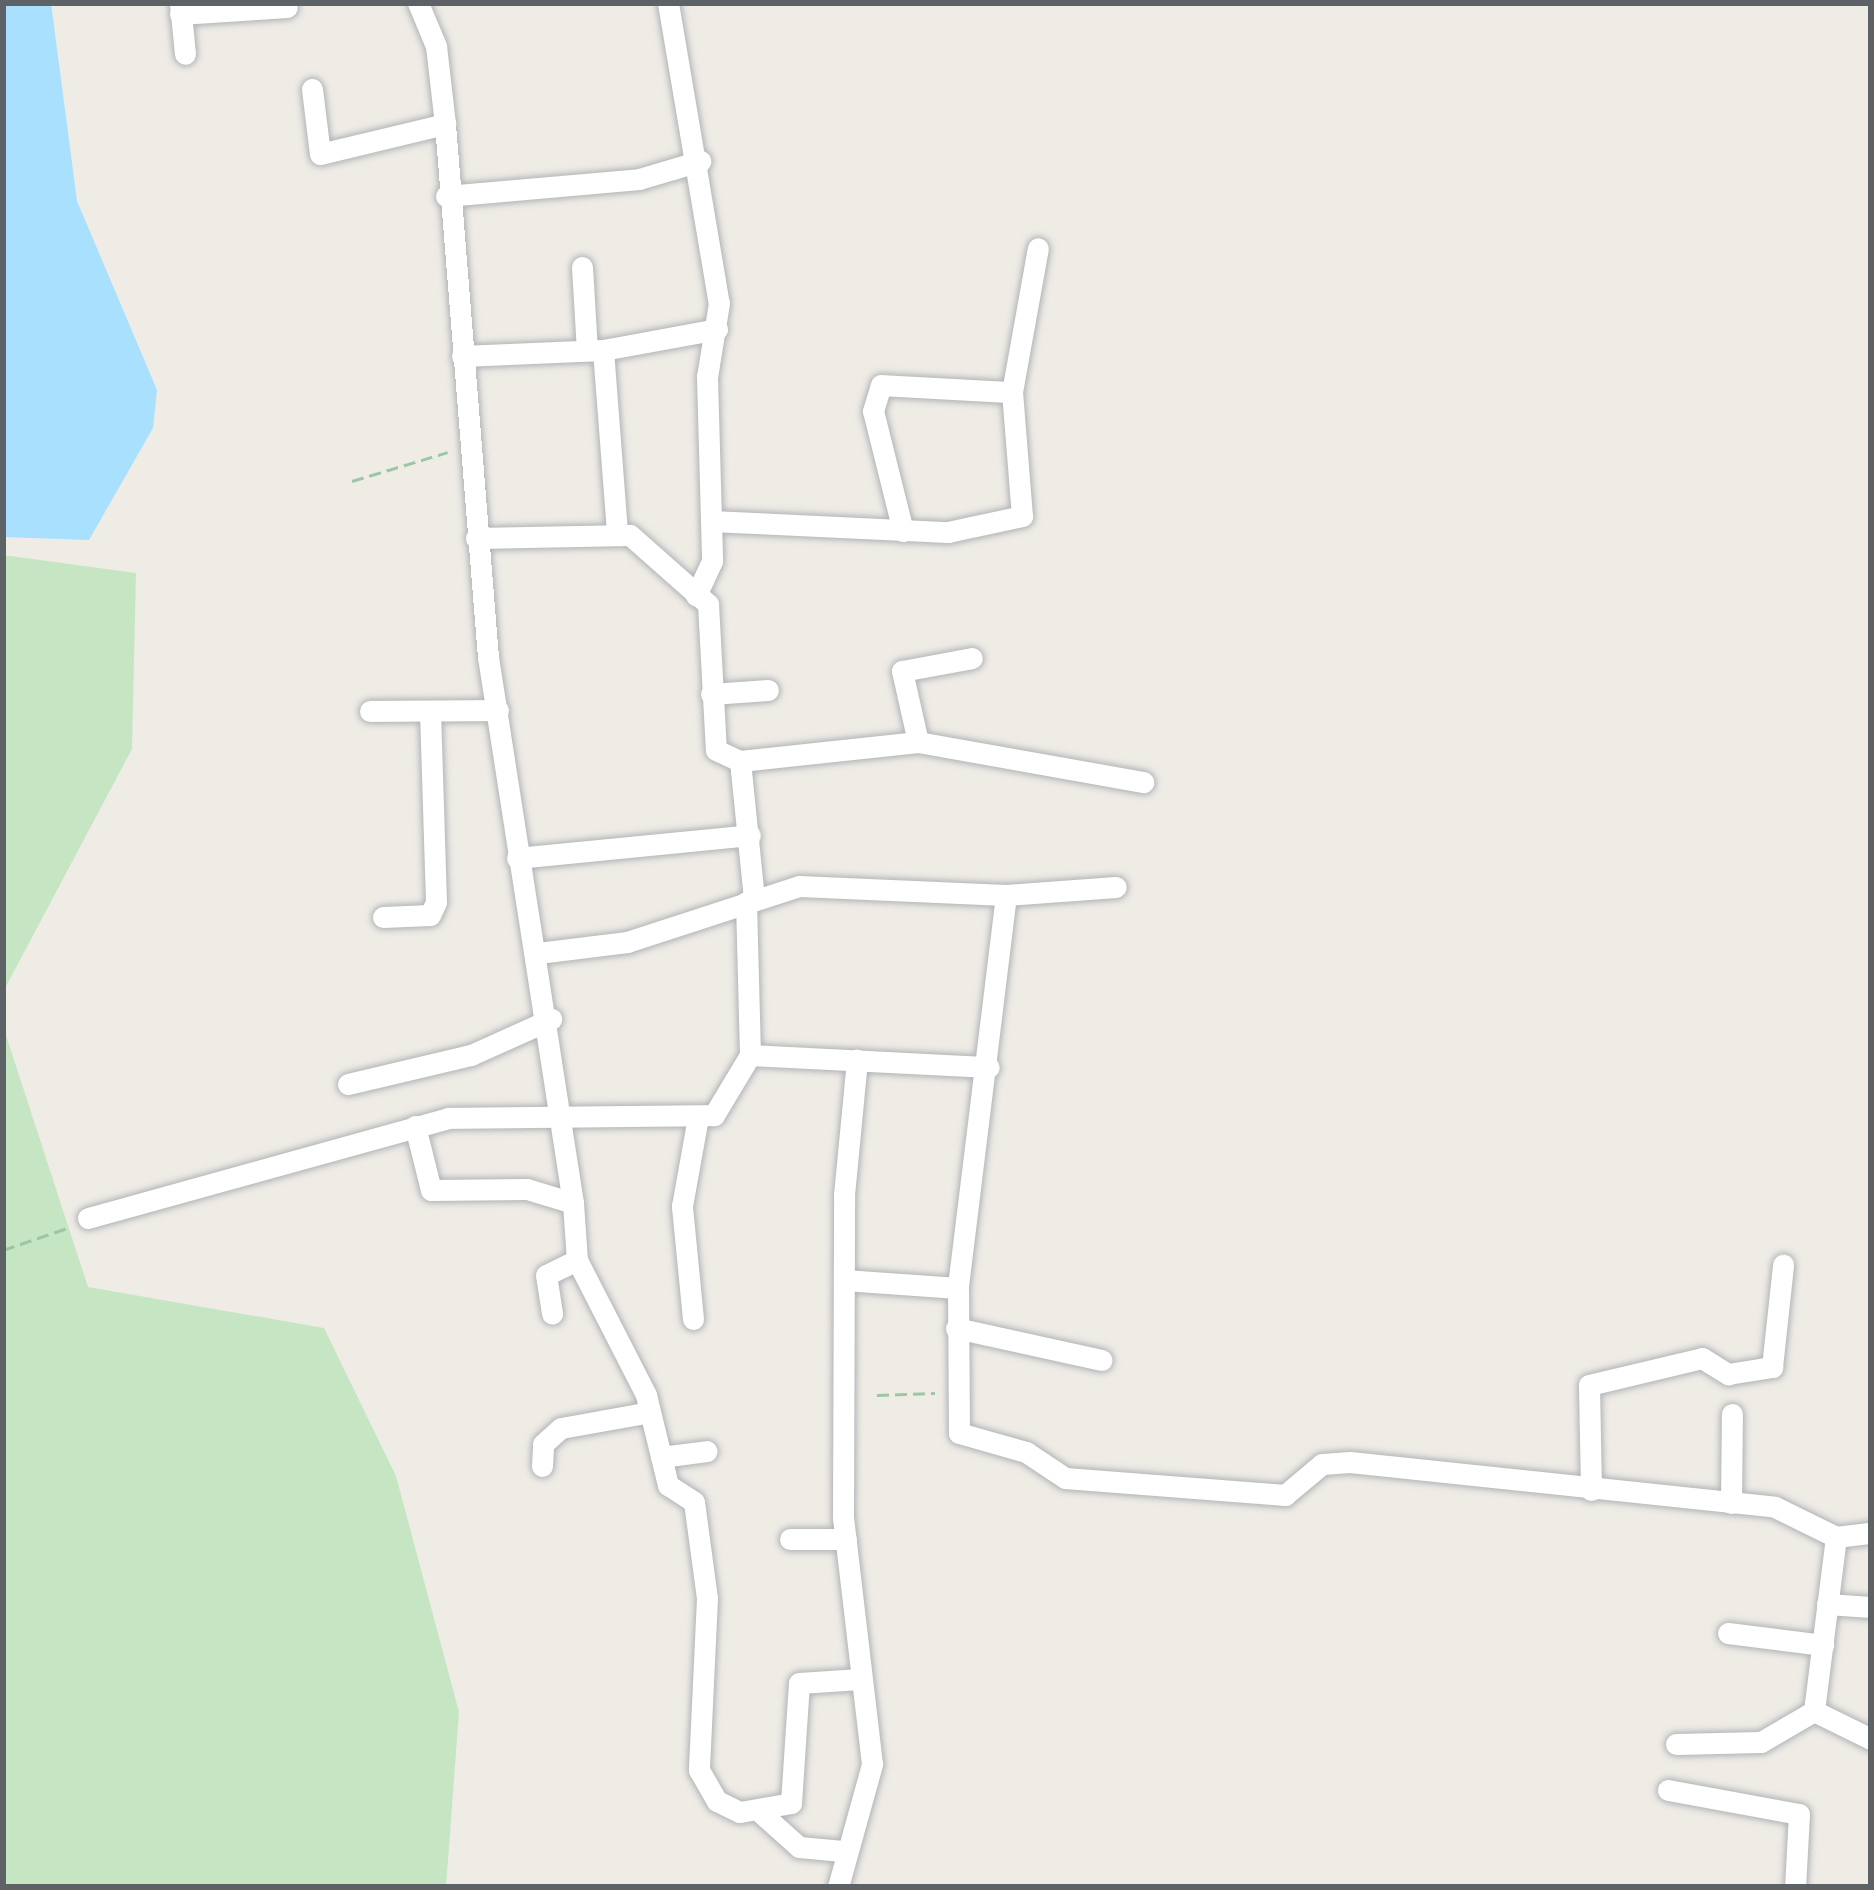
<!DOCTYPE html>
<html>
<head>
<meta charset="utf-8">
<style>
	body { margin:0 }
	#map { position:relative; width:1874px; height:1890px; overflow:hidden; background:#efece6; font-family:Figtree,sans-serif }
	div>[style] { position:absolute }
	.green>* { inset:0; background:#c6e6c3 }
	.water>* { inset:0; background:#a8e0fd }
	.path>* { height:3px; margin-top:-1.5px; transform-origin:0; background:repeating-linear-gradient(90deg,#9cc7a5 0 12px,transparent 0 18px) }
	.roads { filter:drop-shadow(0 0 3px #b1b4b8) drop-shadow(0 0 3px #b1b4b8) }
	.minor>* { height:21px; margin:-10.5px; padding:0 10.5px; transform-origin:10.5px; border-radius:10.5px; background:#fff }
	span { translate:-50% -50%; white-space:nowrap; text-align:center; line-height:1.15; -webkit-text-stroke:9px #fff; paint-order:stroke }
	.frame { position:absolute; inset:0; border:6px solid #5d6266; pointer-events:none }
</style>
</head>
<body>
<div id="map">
	<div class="green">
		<i style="clip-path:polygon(3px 555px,136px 573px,132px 749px,3px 992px)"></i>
		<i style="clip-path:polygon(3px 1026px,88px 1287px,324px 1328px,396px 1476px,459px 1712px,446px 1887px,3px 1887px)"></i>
	</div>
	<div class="water">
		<i style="clip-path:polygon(3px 3px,51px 3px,77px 201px,157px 390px,153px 428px,89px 540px,3px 537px)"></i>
	</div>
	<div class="path">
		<i style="left:352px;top:481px;width:100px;rotate:-16.8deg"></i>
		<i style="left:3px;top:1250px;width:71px;rotate:-18.9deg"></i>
		<i style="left:877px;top:1395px;width:58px;rotate:-2deg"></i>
	</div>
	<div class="roads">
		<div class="minor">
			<i style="left:180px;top:3px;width:51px;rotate:84.4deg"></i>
			<i style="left:418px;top:3px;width:47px;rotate:67.3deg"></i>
			<i style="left:436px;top:46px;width:79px;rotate:83.4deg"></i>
			<i style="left:445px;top:124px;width:535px;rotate:85.39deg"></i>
			<i style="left:488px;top:657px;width:553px;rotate:81.15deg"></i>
			<i style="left:573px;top:1203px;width:57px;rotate:86deg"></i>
			<i style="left:577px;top:1260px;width:34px;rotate:154deg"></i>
			<i style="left:546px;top:1275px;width:39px;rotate:81deg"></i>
			<i style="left:668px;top:3px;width:304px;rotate:80.4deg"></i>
			<i style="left:719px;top:303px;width:75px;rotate:99.2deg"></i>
			<i style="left:707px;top:377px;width:184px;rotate:88.4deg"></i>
			<i style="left:712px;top:561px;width:38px;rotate:115deg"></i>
			<i style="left:180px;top:14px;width:107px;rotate:-3.7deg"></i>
			<i style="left:312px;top:89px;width:65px;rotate:83deg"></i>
			<i style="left:320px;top:154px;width:129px;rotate:-13.5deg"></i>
			<i style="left:446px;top:196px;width:194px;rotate:-5deg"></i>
			<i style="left:639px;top:179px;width:64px;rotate:-16.4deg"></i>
			<i style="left:582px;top:267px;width:83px;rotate:86.6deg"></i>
			<i style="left:603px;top:350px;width:184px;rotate:85.6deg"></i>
			<i style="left:462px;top:356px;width:141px;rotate:-2.4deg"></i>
			<i style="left:603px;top:350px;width:116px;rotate:-10.4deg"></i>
			<i style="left:712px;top:521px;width:236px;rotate:2.7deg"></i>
			<i style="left:948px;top:532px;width:76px;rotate:-12.2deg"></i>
			<i style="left:1022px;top:516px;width:124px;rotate:-94.6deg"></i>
			<i style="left:1012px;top:392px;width:146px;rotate:-79.8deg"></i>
			<i style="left:903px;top:531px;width:124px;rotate:-104deg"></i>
			<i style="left:873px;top:411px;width:27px;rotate:-73deg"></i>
			<i style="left:881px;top:385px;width:131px;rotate:3.1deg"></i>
			<i style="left:476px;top:538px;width:154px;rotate:-1.1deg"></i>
			<i style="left:630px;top:535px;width:104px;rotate:41.5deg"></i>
			<i style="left:708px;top:604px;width:146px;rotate:86.9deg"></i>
			<i style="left:716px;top:750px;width:26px;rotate:25deg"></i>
			<i style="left:740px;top:761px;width:139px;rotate:84.2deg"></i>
			<i style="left:711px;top:694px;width:57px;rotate:-4deg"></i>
			<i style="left:370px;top:711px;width:128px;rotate:-0.4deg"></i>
			<i style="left:918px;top:742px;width:73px;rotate:-102.7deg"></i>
			<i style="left:902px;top:671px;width:71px;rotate:-10.5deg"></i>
			<i style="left:740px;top:761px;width:179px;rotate:-6.1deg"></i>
			<i style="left:918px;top:742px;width:229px;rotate:10.1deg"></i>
			<i style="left:517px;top:858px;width:234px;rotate:-5.6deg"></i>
			<i style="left:1006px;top:895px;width:396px;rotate:97deg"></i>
			<i style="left:958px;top:1288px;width:145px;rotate:89.6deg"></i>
			<i style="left:959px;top:1433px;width:70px;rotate:15.8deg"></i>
			<i style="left:1026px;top:1452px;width:47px;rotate:33.7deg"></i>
			<i style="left:1065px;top:1478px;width:221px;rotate:4.4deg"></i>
			<i style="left:1285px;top:1495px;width:48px;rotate:-40deg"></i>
			<i style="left:1322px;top:1464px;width:28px;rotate:-4deg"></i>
			<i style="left:1350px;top:1462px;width:427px;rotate:6deg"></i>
			<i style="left:1775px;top:1507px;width:68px;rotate:26.2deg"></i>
			<i style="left:1836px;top:1537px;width:35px;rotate:-7deg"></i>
			<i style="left:746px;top:902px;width:153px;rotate:88.5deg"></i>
			<i style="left:383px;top:917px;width:47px;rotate:-2.4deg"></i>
			<i style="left:430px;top:915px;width:14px;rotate:-65deg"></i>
			<i style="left:436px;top:902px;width:191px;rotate:-91.8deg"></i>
			<i style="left:538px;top:953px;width:90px;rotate:-7deg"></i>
			<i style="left:627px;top:942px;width:181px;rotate:-18deg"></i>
			<i style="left:799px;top:886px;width:207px;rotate:2.5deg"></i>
			<i style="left:1006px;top:895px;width:110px;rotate:-4.2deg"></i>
			<i style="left:348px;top:1084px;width:126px;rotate:-13.3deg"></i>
			<i style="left:471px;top:1055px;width:88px;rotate:-24.2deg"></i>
			<i style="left:415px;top:1126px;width:66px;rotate:76deg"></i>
			<i style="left:431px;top:1190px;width:96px;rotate:-0.6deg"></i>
			<i style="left:527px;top:1189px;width:48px;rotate:16.9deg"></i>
			<i style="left:88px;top:1218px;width:374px;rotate:-15.5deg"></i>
			<i style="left:448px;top:1118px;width:266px;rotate:-0.6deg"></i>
			<i style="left:714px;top:1115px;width:70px;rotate:-59deg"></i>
			<i style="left:750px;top:1055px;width:239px;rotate:2.9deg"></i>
			<i style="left:577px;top:1260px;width:152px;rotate:62.9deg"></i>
			<i style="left:646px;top:1395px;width:93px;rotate:76.3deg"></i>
			<i style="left:668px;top:1485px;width:31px;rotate:33deg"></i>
			<i style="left:694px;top:1502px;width:97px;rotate:82.3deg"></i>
			<i style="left:707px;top:1598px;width:172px;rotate:92.7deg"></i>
			<i style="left:699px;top:1770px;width:36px;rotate:60deg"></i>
			<i style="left:717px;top:1801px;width:25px;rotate:26deg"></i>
			<i style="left:740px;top:1812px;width:52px;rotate:-10deg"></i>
			<i style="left:791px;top:1803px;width:120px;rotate:-86.2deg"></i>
			<i style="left:799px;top:1683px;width:61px;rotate:-3.8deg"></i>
			<i style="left:844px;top:1280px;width:114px;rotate:4deg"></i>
			<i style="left:693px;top:1319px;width:114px;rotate:-95.6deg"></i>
			<i style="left:682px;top:1206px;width:90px;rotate:-79.8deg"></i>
			<i style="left:956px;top:1328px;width:149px;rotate:12.4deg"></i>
			<i style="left:661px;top:1457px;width:46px;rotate:-7.4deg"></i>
			<i style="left:542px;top:1466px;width:22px;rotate:-87deg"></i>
			<i style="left:543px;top:1444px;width:24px;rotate:-42deg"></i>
			<i style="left:561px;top:1428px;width:90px;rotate:-10.2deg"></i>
			<i style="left:1591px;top:1490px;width:105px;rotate:-91.1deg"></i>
			<i style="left:1589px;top:1385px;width:116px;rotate:-13.4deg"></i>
			<i style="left:1702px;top:1358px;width:31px;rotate:32deg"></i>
			<i style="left:1728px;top:1374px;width:45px;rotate:-9deg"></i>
			<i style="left:1772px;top:1367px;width:103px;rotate:-83.8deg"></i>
			<i style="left:1731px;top:1503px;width:89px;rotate:-89.4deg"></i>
			<i style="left:790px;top:1539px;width:56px"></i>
			<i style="left:1827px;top:1604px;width:44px;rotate:3.9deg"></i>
			<i style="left:1728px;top:1633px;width:96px;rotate:7.2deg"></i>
			<i style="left:1814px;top:1711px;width:175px;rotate:-82.8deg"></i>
			<i style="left:1814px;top:1711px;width:64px;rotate:26.2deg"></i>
			<i style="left:1676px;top:1744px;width:85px;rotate:-1.3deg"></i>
			<i style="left:1761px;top:1742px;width:61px;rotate:-30.3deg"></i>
			<i style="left:1668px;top:1790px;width:133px;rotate:10.4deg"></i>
			<i style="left:1799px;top:1814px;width:73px;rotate:93.1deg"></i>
			<i style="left:761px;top:1813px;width:51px;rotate:41.8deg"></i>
			<i style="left:799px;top:1847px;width:44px;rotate:5.2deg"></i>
			<i style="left:838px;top:1887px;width:128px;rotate:-74.5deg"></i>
			<i style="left:872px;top:1764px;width:248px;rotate:-96.7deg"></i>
			<i style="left:843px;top:1518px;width:323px;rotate:-89.8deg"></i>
			<i style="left:844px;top:1195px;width:136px;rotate:-84.5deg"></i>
		</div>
	</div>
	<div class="frame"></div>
</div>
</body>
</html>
